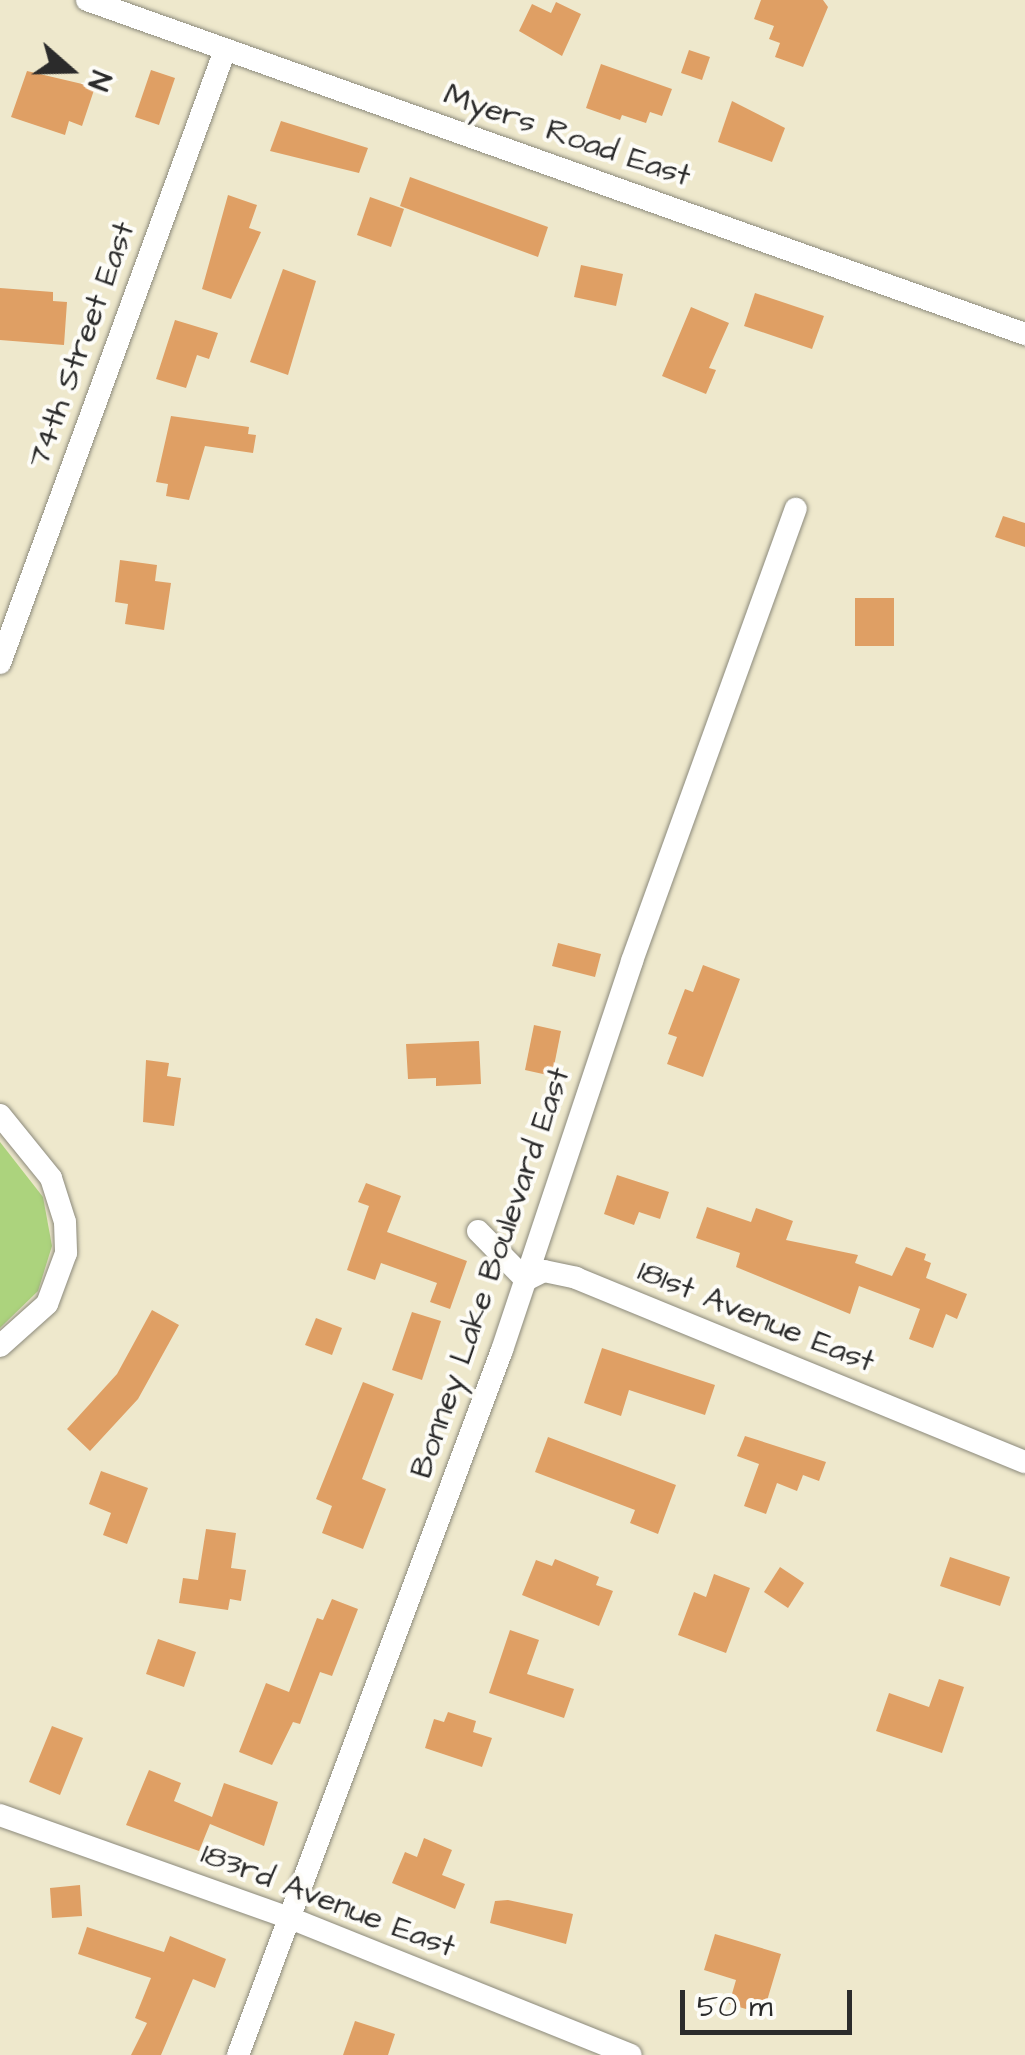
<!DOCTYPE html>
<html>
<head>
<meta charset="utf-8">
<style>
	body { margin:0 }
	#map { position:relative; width:1025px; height:2055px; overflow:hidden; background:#eee8cc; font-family:"Architects Daughter",sans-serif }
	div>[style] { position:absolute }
	.green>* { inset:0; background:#acd37d }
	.building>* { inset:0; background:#df9f64 }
	.roads { filter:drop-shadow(0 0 2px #8c8a7c) drop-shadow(0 0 2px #8c8a7c) }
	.minor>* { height:22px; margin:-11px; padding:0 11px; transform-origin:11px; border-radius:11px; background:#fff }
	span { translate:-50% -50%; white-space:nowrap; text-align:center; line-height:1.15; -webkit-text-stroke:8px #fdfcf7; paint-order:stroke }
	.street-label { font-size:32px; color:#2b2b2b }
	.north { position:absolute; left:20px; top:20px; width:100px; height:100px; -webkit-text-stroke:8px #fdfcf7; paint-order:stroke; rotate:110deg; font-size:28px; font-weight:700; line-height:40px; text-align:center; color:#2b2b2b }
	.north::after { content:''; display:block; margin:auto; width:35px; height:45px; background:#2b2b2b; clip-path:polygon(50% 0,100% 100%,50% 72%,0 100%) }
	.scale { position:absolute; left:680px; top:1990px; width:172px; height:45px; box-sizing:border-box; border:5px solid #2b2b2b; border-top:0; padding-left:12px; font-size:30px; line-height:35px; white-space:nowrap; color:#2b2b2b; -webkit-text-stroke:8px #fdfcf7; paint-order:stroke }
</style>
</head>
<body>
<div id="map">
	<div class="green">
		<i style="clip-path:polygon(0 1142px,43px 1197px,52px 1246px,38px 1291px,0 1328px)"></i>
	</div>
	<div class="building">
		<i style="clip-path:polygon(761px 0,823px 0,828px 7px,803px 67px,775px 57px,780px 43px,769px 39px,774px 26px,754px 19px)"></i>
		<i style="clip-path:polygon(556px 2px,581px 14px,562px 56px,519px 31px,532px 4px,551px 13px)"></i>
		<i style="clip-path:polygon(689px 50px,710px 57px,702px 80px,681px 73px)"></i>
		<i style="clip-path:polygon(601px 64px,672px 89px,662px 116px,650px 112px,646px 123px,622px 115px,620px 120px,586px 108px)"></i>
		<i style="clip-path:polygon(151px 70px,175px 78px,159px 125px,135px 117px)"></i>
		<i style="clip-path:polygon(27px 71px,95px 87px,82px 126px,69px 121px,65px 135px,11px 117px)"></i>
		<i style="clip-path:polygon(732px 101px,785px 128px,772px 162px,718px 142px)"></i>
		<i style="clip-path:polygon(281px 121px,368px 148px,359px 173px,270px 151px)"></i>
		<i style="clip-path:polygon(410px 177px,548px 227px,538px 257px,400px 206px)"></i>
		<i style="clip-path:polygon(228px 195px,257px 205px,249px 228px,261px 232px,231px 299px,202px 289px)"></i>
		<i style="clip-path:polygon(370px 197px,404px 209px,391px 247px,357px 235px)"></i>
		<i style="clip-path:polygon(581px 265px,623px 274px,616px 306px,574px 297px)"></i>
		<i style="clip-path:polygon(283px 269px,316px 281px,288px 375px,250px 362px)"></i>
		<i style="clip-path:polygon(0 288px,53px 292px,53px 301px,67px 302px,64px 345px,0 340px)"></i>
		<i style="clip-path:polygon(755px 293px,824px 316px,812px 349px,744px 326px)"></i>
		<i style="clip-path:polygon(691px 307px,729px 323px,709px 368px,716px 370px,706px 394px,662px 376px)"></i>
		<i style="clip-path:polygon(175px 320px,218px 333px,209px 359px,197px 355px,186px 388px,156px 379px)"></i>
		<i style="clip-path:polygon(171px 416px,249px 427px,248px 434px,256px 435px,253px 453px,205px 446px,189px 500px,166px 496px,168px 484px,156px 482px)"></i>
		<i style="clip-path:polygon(1003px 516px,1025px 523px,1025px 547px,995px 537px)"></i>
		<i style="clip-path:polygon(120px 560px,157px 565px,155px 581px,171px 583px,164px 630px,125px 624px,128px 604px,115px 602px)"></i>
		<i style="clip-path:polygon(855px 598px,894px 598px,894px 646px,855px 646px)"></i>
		<i style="clip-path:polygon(558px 943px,601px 954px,595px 977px,552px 966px)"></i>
		<i style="clip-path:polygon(703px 965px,740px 979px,703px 1077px,667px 1064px,677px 1037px,668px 1034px,685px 989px,693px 992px)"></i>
		<i style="clip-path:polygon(534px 1025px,561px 1031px,552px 1076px,525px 1070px)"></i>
		<i style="clip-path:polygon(479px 1041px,481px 1084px,436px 1086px,436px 1078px,408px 1079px,406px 1044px)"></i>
		<i style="clip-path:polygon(146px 1060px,169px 1063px,167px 1076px,181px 1078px,174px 1126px,143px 1122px)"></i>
		<i style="clip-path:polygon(617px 1175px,669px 1192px,660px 1219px,639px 1212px,634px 1225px,604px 1214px)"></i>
		<i style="clip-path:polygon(366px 1183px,401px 1196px,387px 1232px,467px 1261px,450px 1309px,430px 1302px,437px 1283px,381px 1263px,375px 1280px,347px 1270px,369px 1206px,358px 1202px)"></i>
		<i style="clip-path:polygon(707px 1207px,751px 1222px,756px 1208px,793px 1221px,786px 1240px,858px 1255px,855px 1263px,892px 1276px,906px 1247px,926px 1254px,924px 1260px,931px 1263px,926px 1278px,967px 1294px,957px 1319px,946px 1314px,933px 1348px,909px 1339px,920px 1309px,859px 1286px,850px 1314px,736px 1267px,740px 1253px,696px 1238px)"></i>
		<i style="clip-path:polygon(152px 1310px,179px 1325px,138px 1399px,90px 1451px,67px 1429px,117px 1374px)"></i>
		<i style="clip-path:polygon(412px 1312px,441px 1321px,422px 1380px,392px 1370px)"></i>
		<i style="clip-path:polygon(316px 1318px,342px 1328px,332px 1355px,305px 1345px)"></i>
		<i style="clip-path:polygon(602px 1348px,715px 1385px,705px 1415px,629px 1390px,621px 1416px,584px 1403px)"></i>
		<i style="clip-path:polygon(363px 1382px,394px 1394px,362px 1479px,386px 1489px,363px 1549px,322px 1533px,332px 1506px,316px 1499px)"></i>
		<i style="clip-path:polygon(745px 1436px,826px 1462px,819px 1481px,803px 1475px,797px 1491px,777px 1483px,766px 1514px,744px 1506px,759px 1464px,737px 1456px)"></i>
		<i style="clip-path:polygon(548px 1437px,676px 1485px,658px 1534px,630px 1523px,635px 1510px,535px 1472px)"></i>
		<i style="clip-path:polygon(101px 1471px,148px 1488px,127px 1544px,103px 1535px,111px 1513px,89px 1504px)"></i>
		<i style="clip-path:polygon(206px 1529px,236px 1533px,231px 1568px,246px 1570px,241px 1601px,230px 1599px,228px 1610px,179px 1603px,183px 1578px,198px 1580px)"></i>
		<i style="clip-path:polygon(950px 1557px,1010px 1577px,1000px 1606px,940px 1586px)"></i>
		<i style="clip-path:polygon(555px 1559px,599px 1577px,596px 1585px,613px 1591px,599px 1626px,522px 1595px,536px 1560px,552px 1566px)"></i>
		<i style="clip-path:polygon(780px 1567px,804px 1583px,788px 1608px,764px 1592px)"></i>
		<i style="clip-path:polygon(714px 1574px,750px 1588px,726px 1653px,678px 1635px,694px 1592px,706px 1597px)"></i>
		<i style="clip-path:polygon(332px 1599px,358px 1609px,332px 1676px,320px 1672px,300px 1724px,293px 1722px,272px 1765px,239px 1752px,266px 1683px,289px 1692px,317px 1618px,323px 1620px)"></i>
		<i style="clip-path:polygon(510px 1630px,539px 1640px,527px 1674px,574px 1689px,564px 1718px,489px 1693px)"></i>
		<i style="clip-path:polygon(158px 1639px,196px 1652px,184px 1687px,146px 1674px)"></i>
		<i style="clip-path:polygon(939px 1679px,964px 1687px,942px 1753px,876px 1731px,889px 1693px,929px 1707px)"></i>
		<i style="clip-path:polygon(448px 1712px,476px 1721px,473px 1732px,492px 1738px,482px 1767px,425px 1748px,434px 1719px,444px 1722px)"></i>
		<i style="clip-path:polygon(52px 1726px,83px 1738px,60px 1795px,29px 1782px)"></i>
		<i style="clip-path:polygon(149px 1770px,181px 1783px,174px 1801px,212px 1817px,224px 1783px,278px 1802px,264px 1846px,210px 1824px,199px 1851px,126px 1825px)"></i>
		<i style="clip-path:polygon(424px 1838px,452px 1850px,442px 1875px,465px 1884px,455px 1909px,392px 1883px,405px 1852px,417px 1857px)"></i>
		<i style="clip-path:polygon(80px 1885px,82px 1916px,52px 1918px,50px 1888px)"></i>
		<i style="clip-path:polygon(508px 1900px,573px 1914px,566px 1944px,490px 1923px,495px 1901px)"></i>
		<i style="clip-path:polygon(87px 1927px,164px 1952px,170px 1936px,226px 1959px,215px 1988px,193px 1979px,161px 2055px,131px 2055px,147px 2023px,135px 2018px,151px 1978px,78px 1954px)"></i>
		<i style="clip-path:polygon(715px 1934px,781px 1954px,763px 2014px,729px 2004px,736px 1980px,704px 1970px)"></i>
		<i style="clip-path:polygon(355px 2021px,395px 2034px,388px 2055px,343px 2055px)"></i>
	</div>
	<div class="roads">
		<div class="minor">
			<i style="left:87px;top:0;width:996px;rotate:19.6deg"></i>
			<i style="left:0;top:663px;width:653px;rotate:-69.84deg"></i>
			<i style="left:0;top:1115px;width:81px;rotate:51deg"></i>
			<i style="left:51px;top:1178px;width:46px;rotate:72.3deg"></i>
			<i style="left:65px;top:1222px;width:31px;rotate:88deg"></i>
			<i style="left:66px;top:1253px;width:54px;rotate:110.4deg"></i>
			<i style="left:47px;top:1304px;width:63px;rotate:138.2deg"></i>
			<i style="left:478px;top:1231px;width:69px;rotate:45.6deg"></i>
			<i style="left:526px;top:1280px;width:20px;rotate:-27deg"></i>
			<i style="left:544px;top:1271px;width:33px;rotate:12deg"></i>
			<i style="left:576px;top:1278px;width:485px;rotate:22.3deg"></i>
			<i style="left:0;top:1815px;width:308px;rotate:19.6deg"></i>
			<i style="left:290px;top:1918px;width:367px;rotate:21.9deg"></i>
			<i style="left:238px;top:2055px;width:753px;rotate:-69.47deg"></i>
			<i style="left:502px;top:1350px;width:410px;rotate:-71.5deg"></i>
			<i style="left:632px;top:961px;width:481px;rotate:-70.1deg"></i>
		</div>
	</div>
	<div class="street-label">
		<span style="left:567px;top:136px;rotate:19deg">Myers Road East</span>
		<span style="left:82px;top:345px;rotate:-70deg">74th Street East</span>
		<span style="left:491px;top:1273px;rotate:-71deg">Bonney Lake Boulevard East</span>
		<span style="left:756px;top:1317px;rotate:22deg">181st Avenue East</span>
		<span style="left:328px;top:1901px;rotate:21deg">183rd Avenue East</span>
	</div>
	<div class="north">N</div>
	<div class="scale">50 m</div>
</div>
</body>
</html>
